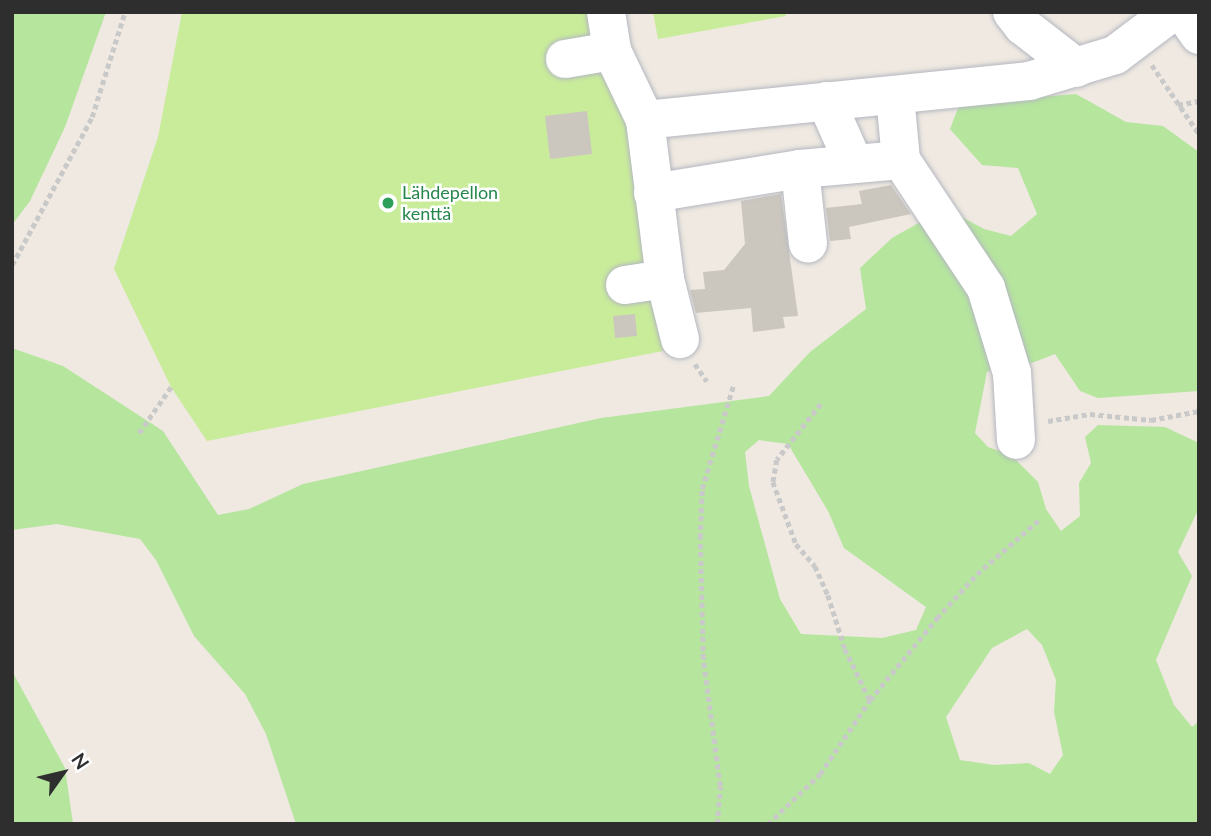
<!DOCTYPE html>
<html>
<head>
<meta charset="utf-8">
<style>
	body { margin:0 }
	#map { position:relative; width:1211px; height:836px; overflow:hidden; background:#efe9e1; font-family:Lato,sans-serif }
	div>[style] { position:absolute }
	.green>* { inset:0; background:#b6e59e }
	.pitch>* { inset:0; background:#c9ec9a }
	.building>* { inset:0; background:#cbc7bf }
	.path>* { height:4.5px; margin-top:-2.25px; transform-origin:0; background:repeating-linear-gradient(90deg,#c9c9c9 0 5px,transparent 0 8.5px) }
	.roads { filter:drop-shadow(0 0 2px #b4b7c1) drop-shadow(0 0 2px #b4b7c1) }
	.minor>* { height:38px; margin:-19px; padding:0 19px; transform-origin:19px; border-radius:19px; background:#fff }
	.dots>* { width:19px; height:19px; translate:-50% -50%; box-sizing:border-box; border:4px solid #fff; border-radius:50% }
	span { translate:-50% -50%; white-space:nowrap; text-align:center; line-height:1.15; -webkit-text-stroke:5px #fff; paint-order:stroke }
	.leisure-label { font-size:18px; color:#27864d }
	.left { translate:0 -50%; text-align:left }
	.frame { position:absolute; inset:0; border:14px solid #2e2e2e; pointer-events:none }
	.north { position:absolute; left:28px; top:738px; width:70px; height:70px; -webkit-text-stroke:5px #fff; paint-order:stroke; rotate:56deg; font-size:19px; font-weight:700; line-height:28px; text-align:center; color:#2e2e2e }
	.north::after { content:''; display:block; margin:auto; width:24px; height:32px; background:#2e2e2e; clip-path:polygon(50% 0,100% 100%,50% 72%,0 100%) }
</style>
</head>
<body>
<div id="map">
	<div class="green">
		<i style="clip-path:polygon(12px 12px,106px 12px,65px 127px,30px 201px,12px 225px)"></i>
		<i style="clip-path:polygon(evenodd,1076px 94px,1126px 122px,1163px 126px,1199px 152px,1199px 391px,1098px 398px,1080px 391px,1055px 354px,1019px 368px,999px 366px,987px 372px,975px 433px,988px 447px,1011px 455px,1038px 482px,1046px 509px,1061px 531px,1080px 516px,1079px 483px,1091px 463px,1085px 437px,1098px 425px,1165px 427px,1199px 443px,1199px 508px,1178px 552px,1192px 576px,1156px 660px,1174px 705px,1192px 727px,1199px 721px,1199px 824px,296px 824px,266px 734px,245px 694px,194px 636px,156px 560px,140px 539px,57px 524px,12px 530px,12px 348px,63px 366px,163px 431px,218px 515px,249px 509px,303px 484px,601px 418px,769px 396px,810px 352px,866px 309px,860px 268px,892px 238px,945px 208px,984px 229px,1011px 236px,1037px 214px,1018px 168px,982px 165px,950px 129px,960px 103px,1076px 94px,759px 440px,788px 444px,828px 511px,844px 548px,926px 607px,916px 630px,882px 638px,801px 634px,780px 599px,749px 486px,745px 452px,759px 440px,1076px 94px,1027px 629px,1042px 645px,1056px 680px,1054px 712px,1063px 755px,1050px 774px,1029px 763px,994px 765px,960px 760px,946px 717px,992px 648px,1027px 629px)"></i>
		<i style="clip-path:polygon(12px 671px,65px 768px,73px 824px,12px 824px)"></i>
	</div>
	<div class="pitch">
		<i style="clip-path:polygon(182px 12px,615px 12px,620px 73px,663px 351px,207px 441px,171px 387px,114px 269px,158px 137px)"></i>
		<i style="clip-path:polygon(653px 12px,785px 12px,786px 16px,658px 39px)"></i>
	</div>
	<div class="building">
		<i style="clip-path:polygon(587px 111px,592px 154px,550px 159px,545px 116px)"></i>
		<i style="clip-path:polygon(891px 185px,911px 214px,849px 227px,851px 239px,830px 241px,826px 208px,862px 204px,859px 191px)"></i>
		<i style="clip-path:polygon(781px 194px,798px 316px,783px 317px,785px 328px,753px 332px,751px 308px,696px 313px,690px 290px,705px 289px,703px 272px,724px 270px,745px 244px,741px 201px)"></i>
		<i style="clip-path:polygon(635px 314px,637px 336px,615px 338px,613px 316px)"></i>
	</div>
	<div class="path">
		<i style="left:1152px;top:65px;width:83px;rotate:55.7deg"></i>
		<i style="left:1178px;top:105px;width:21px;rotate:-11deg"></i>
		<i style="left:12px;top:265px;width:168px;rotate:-61.6deg"></i>
		<i style="left:92px;top:117px;width:110px;rotate:-72.6deg"></i>
		<i style="left:695px;top:364px;width:21px;rotate:55deg"></i>
		<i style="left:821px;top:404px;width:71px;rotate:128.2deg"></i>
		<i style="left:777px;top:460px;width:22px;rotate:100deg"></i>
		<i style="left:773px;top:482px;width:66px;rotate:69.6deg"></i>
		<i style="left:796px;top:544px;width:29px;rotate:49deg"></i>
		<i style="left:815px;top:566px;width:32px;rotate:66deg"></i>
		<i style="left:828px;top:595px;width:57px;rotate:72.5deg"></i>
		<i style="left:845px;top:649px;width:57px;rotate:63.9deg"></i>
		<i style="left:1048px;top:421px;width:43px;rotate:-9.5deg"></i>
		<i style="left:1090px;top:414px;width:61px;rotate:5.6deg"></i>
		<i style="left:1151px;top:420px;width:49px;rotate:-10.6deg"></i>
		<i style="left:139px;top:433px;width:56px;rotate:-55.2deg"></i>
		<i style="left:717px;top:824px;width:38px;rotate:-85deg"></i>
		<i style="left:720px;top:786px;width:128px;rotate:-97.6deg"></i>
		<i style="left:703px;top:659px;width:121px;rotate:-91.4deg"></i>
		<i style="left:700px;top:538px;width:49px;rotate:-87.7deg"></i>
		<i style="left:702px;top:489px;width:108px;rotate:-73.2deg"></i>
		<i style="left:768px;top:824px;width:72px;rotate:-43.9deg"></i>
		<i style="left:820px;top:774px;width:89px;rotate:-56deg"></i>
		<i style="left:870px;top:700px;width:106px;rotate:-50.7deg"></i>
		<i style="left:937px;top:618px;width:59px;rotate:-47.7deg"></i>
		<i style="left:977px;top:574px;width:84px;rotate:-41.1deg"></i>
	</div>
	<div class="roads">
		<div class="minor">
			<i style="left:606px;top:12px;width:39px;rotate:81deg"></i>
			<i style="left:612px;top:51px;width:76px;rotate:64.4deg"></i>
			<i style="left:645px;top:120px;width:160px;rotate:82.8deg"></i>
			<i style="left:665px;top:279px;width:62px;rotate:76deg"></i>
			<i style="left:1012px;top:12px;width:18px;rotate:52deg"></i>
			<i style="left:1023px;top:26px;width:68px;rotate:37.9deg"></i>
			<i style="left:1183px;top:12px;width:28px;rotate:55deg"></i>
			<i style="left:565px;top:59px;width:48px;rotate:-9.7deg"></i>
			<i style="left:895px;top:96px;width:64px;rotate:84.6deg"></i>
			<i style="left:901px;top:160px;width:154px;rotate:56.4deg"></i>
			<i style="left:986px;top:288px;width:89px;rotate:73deg"></i>
			<i style="left:1012px;top:373px;width:67px;rotate:86.6deg"></i>
			<i style="left:826px;top:101px;width:69px;rotate:66deg"></i>
			<i style="left:645px;top:120px;width:386px;rotate:-5.8deg"></i>
			<i style="left:1029px;top:81px;width:90px;rotate:-16.8deg"></i>
			<i style="left:1115px;top:55px;width:71px;rotate:-37deg"></i>
			<i style="left:800px;top:169px;width:75px;rotate:83.9deg"></i>
			<i style="left:653px;top:193px;width:149px;rotate:-9.3deg"></i>
			<i style="left:800px;top:169px;width:101px;rotate:-5.1deg"></i>
			<i style="left:625px;top:285px;width:40px;rotate:-8.5deg"></i>
		</div>
	</div>
	<div class="dots">
		<i style="left:388px;top:203px;background:#2e9e5b"></i>
	</div>
	<div class="leisure-label">
		<span class="left" style="left:402px;top:203px">Lähdepellon<br>kenttä</span>
	</div>
	<div class="frame"></div>
	<div class="north">N</div>
</div>
</body>
</html>
